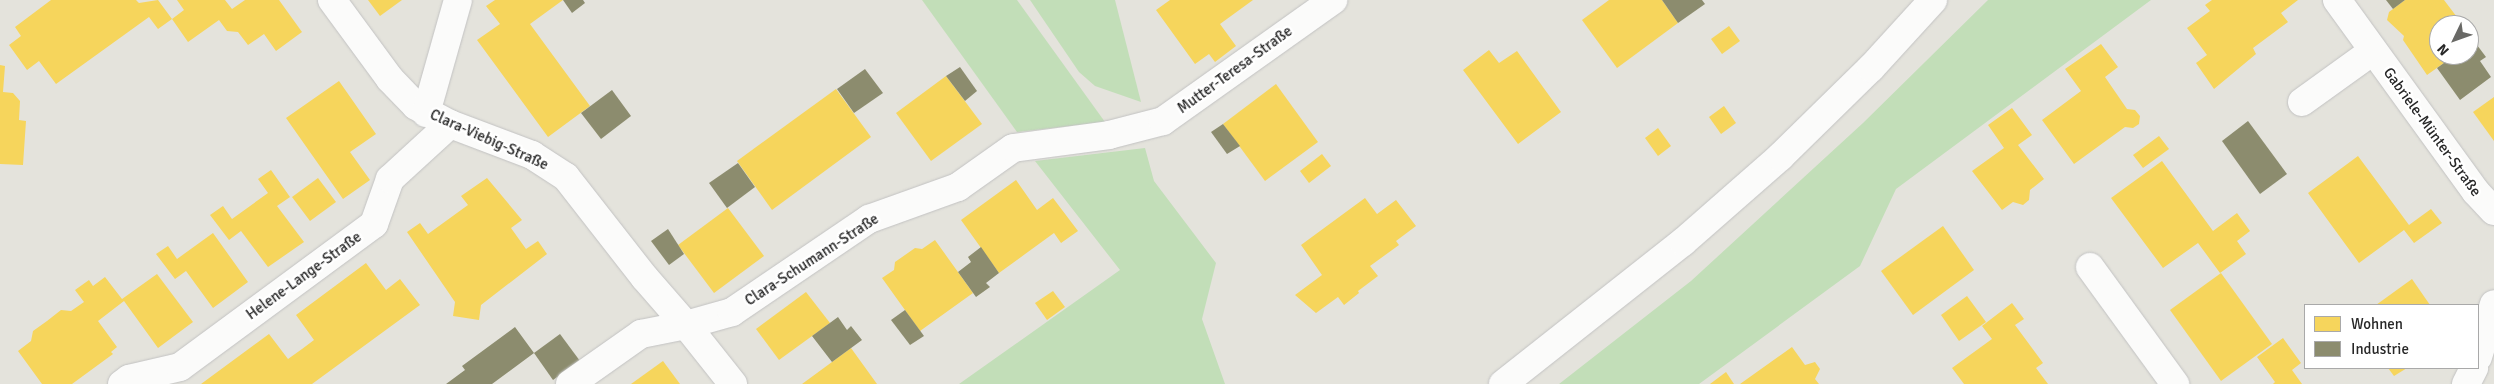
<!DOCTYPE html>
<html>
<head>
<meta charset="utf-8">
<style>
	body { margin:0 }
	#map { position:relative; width:2494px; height:384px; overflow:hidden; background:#e4e3dc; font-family:Signika,sans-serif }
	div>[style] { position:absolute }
	.green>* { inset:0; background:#c2deb8 }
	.homes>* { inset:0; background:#f6d55c }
	.industry>* { inset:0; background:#8c8c6e }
	.roads { filter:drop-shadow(0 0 1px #c2c2c2) drop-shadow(0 0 1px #c2c2c2) }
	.minor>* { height:28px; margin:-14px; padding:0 14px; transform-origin:14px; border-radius:14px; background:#fbfbfa }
	.secondary>* { height:28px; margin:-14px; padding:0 14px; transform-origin:14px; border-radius:14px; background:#fbfbfa }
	span { translate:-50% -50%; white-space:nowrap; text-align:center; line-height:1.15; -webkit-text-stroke:5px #fff; paint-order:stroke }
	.street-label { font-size:15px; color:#272727 }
	.legend { position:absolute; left:2304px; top:304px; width:175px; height:65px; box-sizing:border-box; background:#fff; border:1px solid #a9a9a9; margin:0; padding:6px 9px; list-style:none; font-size:15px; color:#272727 }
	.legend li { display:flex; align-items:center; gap:10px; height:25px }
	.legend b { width:25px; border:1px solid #a9a9a9 }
	.north { position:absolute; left:2429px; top:15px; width:50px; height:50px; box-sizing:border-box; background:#fff; border:1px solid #a9a9a9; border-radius:50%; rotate:228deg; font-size:14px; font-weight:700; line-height:20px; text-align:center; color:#272727 }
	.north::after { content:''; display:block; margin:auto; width:18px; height:22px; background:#696966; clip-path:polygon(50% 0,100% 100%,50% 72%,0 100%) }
</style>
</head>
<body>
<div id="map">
	<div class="green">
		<i style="clip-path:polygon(922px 0,1017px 0,1105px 122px,1017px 132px)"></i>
		<i style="clip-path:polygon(1030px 0,1115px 0,1141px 102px,1095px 86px,1079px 72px)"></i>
		<i style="clip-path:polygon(1988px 0,2151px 0,1896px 189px,1860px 266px,1699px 384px,1559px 384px,1691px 281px,1863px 123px)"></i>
		<i style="clip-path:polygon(1145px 148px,1154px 181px,1216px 263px,1202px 319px,1225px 384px,959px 384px,1120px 270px,1035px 161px)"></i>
	</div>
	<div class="homes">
		<i style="clip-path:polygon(51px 0,136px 0,139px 3px,158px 0,172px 19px,158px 29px,149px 17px,56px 84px,39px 61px,27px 70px,9px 45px,21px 36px,15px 27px)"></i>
		<i style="clip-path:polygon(177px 0,225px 0,232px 9px,245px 0,279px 0,302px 32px,276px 51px,264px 34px,248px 45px,238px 32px,227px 31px,219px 20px,188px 42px,172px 19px,184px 10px)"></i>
		<i style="clip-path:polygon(368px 0,402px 0,380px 16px)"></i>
		<i style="clip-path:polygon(495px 0,563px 0,530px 24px,590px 106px,548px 137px,477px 40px,500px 24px,486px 6px)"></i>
		<i style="clip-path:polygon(1170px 0,1253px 0,1220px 24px,1236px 46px,1215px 62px,1209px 54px,1195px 64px,1156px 10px)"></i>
		<i style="clip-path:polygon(1609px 0,1662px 0,1678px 23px,1617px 68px,1582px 20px)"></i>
		<i style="clip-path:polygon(2212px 0,2298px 0,2281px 13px,2288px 22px,2253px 48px,2256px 54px,2214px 89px,2196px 63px,2207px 55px,2187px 28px,2210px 11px,2205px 5px)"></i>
		<i style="clip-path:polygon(2405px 0,2444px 0,2463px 25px,2439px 25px,2439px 55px,2455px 55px,2427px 75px,2403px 40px,2404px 36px,2387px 20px,2389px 12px)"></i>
		<i style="clip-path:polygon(1729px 26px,1740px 41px,1722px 54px,1711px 39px)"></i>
		<i style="clip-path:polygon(2101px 44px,2118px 67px,2105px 77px,2127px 109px,2135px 110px,2140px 116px,2139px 124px,2133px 128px,2125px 127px,2074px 164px,2042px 120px,2081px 91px,2065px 69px)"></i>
		<i style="clip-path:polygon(1489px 50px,1499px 63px,1517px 51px,1561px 112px,1518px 144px,1463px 70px)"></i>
		<i style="clip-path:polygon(0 65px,5px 66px,3px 92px,13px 93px,20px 101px,19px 120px,26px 121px,23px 165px,0 164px)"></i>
		<i style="clip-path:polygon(946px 76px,982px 124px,931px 161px,896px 113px)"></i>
		<i style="clip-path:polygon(339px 81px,376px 134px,350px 152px,370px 180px,343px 199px,286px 118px)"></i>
		<i style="clip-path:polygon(1276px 84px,1318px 142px,1265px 181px,1223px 124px)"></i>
		<i style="clip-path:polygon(836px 89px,871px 137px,772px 210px,737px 161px)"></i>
		<i style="clip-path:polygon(2494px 97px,2494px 141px,2473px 112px)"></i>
		<i style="clip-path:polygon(1724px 106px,1736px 123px,1721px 134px,1709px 117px)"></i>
		<i style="clip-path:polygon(2012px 108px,2032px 135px,2018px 145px,2044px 179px,2030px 190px,2029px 200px,2023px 205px,2013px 202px,2002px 210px,1972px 171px,2004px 148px,1988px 125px)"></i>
		<i style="clip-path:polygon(1658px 128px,1671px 146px,1658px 156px,1645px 138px)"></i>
		<i style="clip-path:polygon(2159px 136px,2169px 149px,2143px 168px,2133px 155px)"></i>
		<i style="clip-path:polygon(1322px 154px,1331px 166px,1309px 183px,1300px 171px)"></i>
		<i style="clip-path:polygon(2358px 156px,2409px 225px,2431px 209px,2442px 223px,2414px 243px,2404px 230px,2359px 263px,2308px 193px)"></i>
		<i style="clip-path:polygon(2162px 161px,2213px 231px,2237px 213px,2250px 231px,2237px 241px,2246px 254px,2220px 273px,2198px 243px,2163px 268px,2111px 198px)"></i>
		<i style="clip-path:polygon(271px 170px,290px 197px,277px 206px,304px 242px,268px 267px,241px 231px,229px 240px,210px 215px,223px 206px,232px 219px,268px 193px,258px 179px)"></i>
		<i style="clip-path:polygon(318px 178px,336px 202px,310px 221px,292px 197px)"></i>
		<i style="clip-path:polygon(487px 178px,522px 220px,511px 228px,526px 249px,538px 241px,547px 254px,481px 305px,479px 320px,453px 316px,455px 302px,407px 232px,420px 223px,428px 234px,468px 205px,461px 196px)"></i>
		<i style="clip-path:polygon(1016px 180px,1037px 210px,1053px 198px,1078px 231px,1061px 243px,1054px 233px,999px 273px,961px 220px)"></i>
		<i style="clip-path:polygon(1365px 198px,1377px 214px,1396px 200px,1416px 226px,1396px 241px,1399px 245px,1370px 266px,1378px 276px,1358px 291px,1359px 293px,1344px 305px,1338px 297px,1316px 313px,1295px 295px,1322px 275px,1301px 245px)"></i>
		<i style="clip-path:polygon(728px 208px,764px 256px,714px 293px,678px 245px)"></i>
		<i style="clip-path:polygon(1943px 226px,1974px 270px,1913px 315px,1881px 271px)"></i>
		<i style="clip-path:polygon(213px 233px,248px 282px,213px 308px,186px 271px,175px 279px,156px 254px,168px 246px,177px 259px)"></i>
		<i style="clip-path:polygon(935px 240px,973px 293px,920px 331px,882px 278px,894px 270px,895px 262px,915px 248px,922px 249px)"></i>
		<i style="clip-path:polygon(366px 263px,386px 290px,400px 279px,420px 305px,312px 384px,201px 384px,269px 334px,288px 359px,302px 349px,314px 340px,296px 315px)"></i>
		<i style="clip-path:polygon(2221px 273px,2272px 344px,2221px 381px,2170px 310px)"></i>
		<i style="clip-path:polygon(157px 274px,193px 322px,158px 348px,124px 301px,98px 321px,117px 347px,111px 352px,113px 354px,72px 384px,42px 384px,18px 351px,31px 341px,33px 331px,47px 321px,61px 310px,71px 311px,84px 302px,75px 290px,89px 280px,93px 286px,105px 277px,122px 299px)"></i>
		<i style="clip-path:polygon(2412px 279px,2430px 305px,2376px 305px)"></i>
		<i style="clip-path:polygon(1053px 291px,1065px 307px,1047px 320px,1035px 303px)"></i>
		<i style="clip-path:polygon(806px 292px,830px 323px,779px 360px,756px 329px)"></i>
		<i style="clip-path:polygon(1967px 296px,1986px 322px,1959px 341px,1941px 315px)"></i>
		<i style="clip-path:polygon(2012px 303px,2024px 319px,2015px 325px,2043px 363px,2036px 368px,2048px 384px,1964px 384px,1952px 368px,1992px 339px,1982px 326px)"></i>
		<i style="clip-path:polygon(2283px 338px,2301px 363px,2292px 370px,2302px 384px,2273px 384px,2275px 382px,2257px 357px)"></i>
		<i style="clip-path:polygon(1792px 347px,1805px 365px,1815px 362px,1820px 369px,1815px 379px,1819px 384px,1740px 384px)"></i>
		<i style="clip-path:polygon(851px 348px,877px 384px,802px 384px,832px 362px)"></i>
		<i style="clip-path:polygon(663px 361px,680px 384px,631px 384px)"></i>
		<i style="clip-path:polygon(2388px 368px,2407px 368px,2394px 376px)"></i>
		<i style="clip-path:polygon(1726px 372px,1734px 384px,1710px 384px)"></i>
	</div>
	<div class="industry">
		<i style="clip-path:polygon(563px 0,583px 0,585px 3px,572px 13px)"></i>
		<i style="clip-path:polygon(1662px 0,1702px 0,1705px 4px,1678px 23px)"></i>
		<i style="clip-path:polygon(2386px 0,2405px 0,2393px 9px)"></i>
		<i style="clip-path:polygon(2474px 41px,2486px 57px,2480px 61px,2491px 77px,2460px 100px,2437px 68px,2455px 55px,2469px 55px,2469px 45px)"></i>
		<i style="clip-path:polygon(960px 67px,977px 91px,965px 101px,946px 76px)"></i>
		<i style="clip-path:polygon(865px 69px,883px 93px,854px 113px,837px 89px)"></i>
		<i style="clip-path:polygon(612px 90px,631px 116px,601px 139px,581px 113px)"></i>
		<i style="clip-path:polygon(2248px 121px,2287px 174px,2260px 194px,2222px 141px)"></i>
		<i style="clip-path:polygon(1223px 124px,1240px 146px,1227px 154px,1211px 132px)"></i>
		<i style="clip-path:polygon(738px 163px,755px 187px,727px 208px,709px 183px)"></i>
		<i style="clip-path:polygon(668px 229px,684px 254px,669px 265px,651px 241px)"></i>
		<i style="clip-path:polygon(981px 247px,999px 273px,986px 283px,990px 287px,976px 297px,958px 272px,971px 262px,968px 257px)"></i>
		<i style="clip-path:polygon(905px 310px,924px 336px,910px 345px,891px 320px)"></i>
		<i style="clip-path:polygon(838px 317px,847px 330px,851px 326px,862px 340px,832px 362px,812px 336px)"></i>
		<i style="clip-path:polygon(515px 327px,534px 353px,492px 384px,446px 384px,465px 370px,462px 366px)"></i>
		<i style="clip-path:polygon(560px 334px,580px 361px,553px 380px,534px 353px)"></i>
	</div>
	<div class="roads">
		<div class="minor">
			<i style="left:332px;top:0;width:98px;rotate:53.7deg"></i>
			<i style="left:390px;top:79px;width:37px;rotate:46deg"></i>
			<i style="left:416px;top:106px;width:38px;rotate:28deg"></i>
			<i style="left:450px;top:124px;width:88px;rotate:20.7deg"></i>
			<i style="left:532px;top:155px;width:40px;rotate:32.9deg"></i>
			<i style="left:566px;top:177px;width:128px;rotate:52deg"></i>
			<i style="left:645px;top:278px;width:62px;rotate:48.9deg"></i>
			<i style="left:2337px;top:0;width:237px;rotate:54.1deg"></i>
			<i style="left:2476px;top:192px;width:26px;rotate:47deg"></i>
			<i style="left:2302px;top:102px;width:87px;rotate:-35.7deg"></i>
			<i style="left:426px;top:113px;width:117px;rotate:-74.2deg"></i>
			<i style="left:2090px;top:267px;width:145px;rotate:54deg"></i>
			<i style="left:2478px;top:357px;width:55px;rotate:-73.2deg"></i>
			<i style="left:122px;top:384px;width:9px;rotate:-36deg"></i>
			<i style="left:129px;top:379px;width:52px;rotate:-13.2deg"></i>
			<i style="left:180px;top:367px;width:241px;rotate:-36.4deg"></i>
			<i style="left:374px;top:224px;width:48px;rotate:-70.4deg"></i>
			<i style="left:390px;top:179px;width:81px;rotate:-42.5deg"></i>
			<i style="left:570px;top:384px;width:87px;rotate:-35.2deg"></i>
			<i style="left:641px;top:334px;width:46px;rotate:-11.3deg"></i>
			<i style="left:733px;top:384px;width:75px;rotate:-128.5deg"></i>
			<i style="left:686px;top:325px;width:48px;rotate:-15.8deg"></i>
			<i style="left:732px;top:312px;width:166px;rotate:-34.2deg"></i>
			<i style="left:869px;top:219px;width:95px;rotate:-19.8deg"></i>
			<i style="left:958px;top:187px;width:67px;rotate:-35.3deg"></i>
			<i style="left:1013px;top:148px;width:97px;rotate:-7.7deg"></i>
			<i style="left:1109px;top:135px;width:56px;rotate:-14.5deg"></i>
			<i style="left:1163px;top:121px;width:209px;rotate:-35.4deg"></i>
			<i style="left:2466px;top:384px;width:18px;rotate:-63deg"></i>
		</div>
		<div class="secondary">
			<i style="left:1503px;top:384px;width:229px;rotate:-38.3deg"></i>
			<i style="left:1683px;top:242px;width:129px;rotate:-41.2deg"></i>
			<i style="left:1780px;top:157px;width:127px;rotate:-44.4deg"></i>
			<i style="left:1871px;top:68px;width:92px;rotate:-47.6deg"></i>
		</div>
	</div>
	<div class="street-label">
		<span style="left:1235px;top:70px;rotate:-36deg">Mutter-Teresa-Straße</span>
		<span style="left:2432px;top:132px;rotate:54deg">Gabriele-Münter-Straße</span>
		<span style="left:489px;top:140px;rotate:24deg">Clara-Viebig-Straße</span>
		<span style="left:812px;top:260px;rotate:-33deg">Clara-Schumann-Straße</span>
		<span style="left:304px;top:276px;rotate:-36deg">Helene-Lange-Straße</span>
	</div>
	<ul class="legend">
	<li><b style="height:14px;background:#f6d55c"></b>Wohnen</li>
	<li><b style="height:14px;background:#8c8c6e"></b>Industrie</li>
	</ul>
	<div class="north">N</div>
</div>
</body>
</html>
